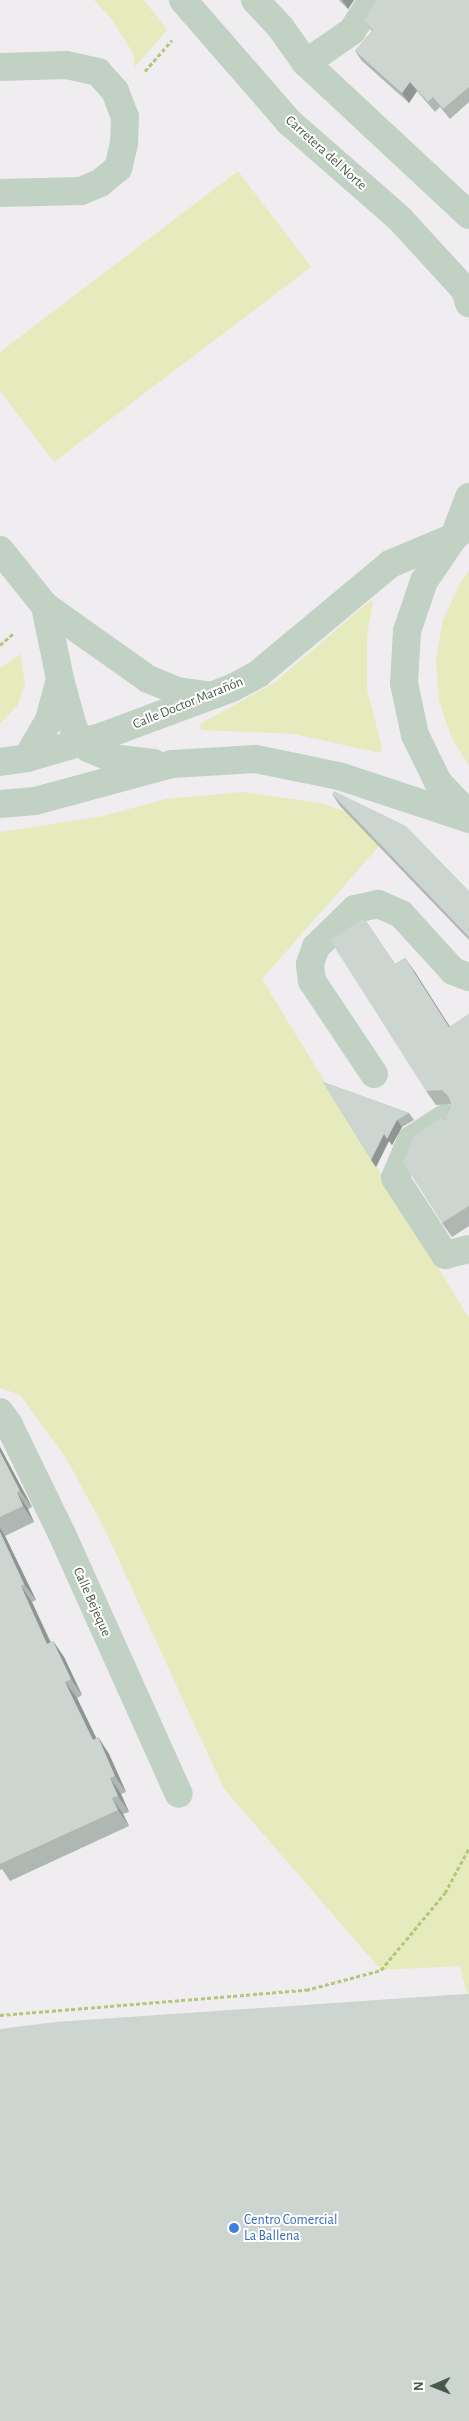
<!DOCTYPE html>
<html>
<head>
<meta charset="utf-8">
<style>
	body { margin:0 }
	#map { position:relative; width:469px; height:2421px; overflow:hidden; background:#efedf0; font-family:"Alegreya Sans",sans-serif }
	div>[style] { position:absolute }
	.green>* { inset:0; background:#e6ebbe }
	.path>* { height:3px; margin-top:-1.5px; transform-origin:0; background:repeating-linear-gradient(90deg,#b5c678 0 4px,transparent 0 6.5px) }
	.minor>* { height:28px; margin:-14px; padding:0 14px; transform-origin:14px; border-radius:14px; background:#c1d1c4 }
	.wall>* { inset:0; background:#afb7b3 }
	.shaded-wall>* { inset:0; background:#8f9592 }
	.building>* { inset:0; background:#ccd5d0 }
	.dots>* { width:14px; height:14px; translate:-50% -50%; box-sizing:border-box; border:2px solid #fff; border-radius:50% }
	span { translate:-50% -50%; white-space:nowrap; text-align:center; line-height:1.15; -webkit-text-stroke:4px #fff; paint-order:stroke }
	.street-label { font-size:14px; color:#47594a }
	.shop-label { font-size:14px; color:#366cbe }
	.left { translate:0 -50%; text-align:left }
	.north { position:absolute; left:409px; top:2361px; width:50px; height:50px; -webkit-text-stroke:4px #fff; paint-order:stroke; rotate:269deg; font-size:14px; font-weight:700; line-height:20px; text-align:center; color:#47594a }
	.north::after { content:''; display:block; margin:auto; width:18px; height:22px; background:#47594a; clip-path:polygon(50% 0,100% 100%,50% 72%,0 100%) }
</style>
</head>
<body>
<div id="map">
	<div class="green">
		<i style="clip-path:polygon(94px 0,144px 0,167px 30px,135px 67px,133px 53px,112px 20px)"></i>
		<i style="clip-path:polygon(238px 171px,311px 267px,54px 462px,0 391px,0 352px)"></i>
		<i style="clip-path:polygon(469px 571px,469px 765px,452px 739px,439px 701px,436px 660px,443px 620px,460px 583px)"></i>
		<i style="clip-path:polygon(370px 601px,373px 602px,367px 635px,367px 690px,382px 747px,380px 753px,293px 734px,201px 730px,200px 724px,274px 683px)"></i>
		<i style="clip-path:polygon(21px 654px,25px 686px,17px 706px,0 724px,0 668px)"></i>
		<i style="clip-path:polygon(243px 792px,320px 803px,395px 828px,262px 979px,469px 1318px,469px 2001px,460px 1966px,381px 1970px,224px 1789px,105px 1530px,66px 1458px,20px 1395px,0 1388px,0 832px,103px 816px,166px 799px)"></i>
	</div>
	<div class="path">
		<i style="left:145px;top:71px;width:41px;rotate:-48.9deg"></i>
		<i style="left:0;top:645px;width:18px;rotate:-41deg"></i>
		<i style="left:0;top:2015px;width:307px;rotate:-4.7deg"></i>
		<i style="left:306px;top:1990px;width:78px;rotate:-14.9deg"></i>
		<i style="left:381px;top:1970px;width:100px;rotate:-50.3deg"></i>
		<i style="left:445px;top:1893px;width:51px;rotate:-61.9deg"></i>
	</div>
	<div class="minor">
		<i style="left:183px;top:0;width:162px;rotate:49deg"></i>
		<i style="left:289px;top:122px;width:147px;rotate:41.1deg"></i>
		<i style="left:400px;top:219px;width:96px;rotate:47.5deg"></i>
		<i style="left:465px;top:290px;width:14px;rotate:73deg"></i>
		<i style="left:255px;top:0;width:38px;rotate:47deg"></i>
		<i style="left:281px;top:28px;width:43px;rotate:54.5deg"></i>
		<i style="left:306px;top:63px;width:223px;rotate:43deg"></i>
		<i style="left:306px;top:63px;width:56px;rotate:-34.8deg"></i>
		<i style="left:352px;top:31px;width:37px;rotate:-57deg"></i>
		<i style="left:0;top:67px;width:66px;rotate:-1.7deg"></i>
		<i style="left:66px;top:65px;width:33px;rotate:12deg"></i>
		<i style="left:98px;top:72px;width:25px;rotate:48deg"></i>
		<i style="left:115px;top:91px;width:28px;rotate:69deg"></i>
		<i style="left:125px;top:117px;width:26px;rotate:92deg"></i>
		<i style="left:124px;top:143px;width:26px;rotate:103deg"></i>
		<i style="left:118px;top:168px;width:23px;rotate:140deg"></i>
		<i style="left:100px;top:183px;width:21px;rotate:157deg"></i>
		<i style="left:81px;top:191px;width:81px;rotate:178.6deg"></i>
		<i style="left:469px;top:525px;width:19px;rotate:141deg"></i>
		<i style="left:454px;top:537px;width:53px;rotate:124.3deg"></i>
		<i style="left:424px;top:581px;width:53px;rotate:108.8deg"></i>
		<i style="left:407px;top:631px;width:52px;rotate:93.3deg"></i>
		<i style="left:404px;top:683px;width:53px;rotate:78.1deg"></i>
		<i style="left:415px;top:735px;width:52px;rotate:63.9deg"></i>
		<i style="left:438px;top:782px;width:45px;rotate:46.8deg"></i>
		<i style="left:454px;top:537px;width:43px;rotate:-69.4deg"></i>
		<i style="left:0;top:550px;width:72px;rotate:51.2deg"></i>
		<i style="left:45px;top:606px;width:126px;rotate:35.3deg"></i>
		<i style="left:148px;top:679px;width:31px;rotate:22deg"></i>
		<i style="left:177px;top:691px;width:34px;rotate:8deg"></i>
		<i style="left:45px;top:606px;width:75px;rotate:78.4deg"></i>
		<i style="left:60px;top:679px;width:53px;rotate:74.6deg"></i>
		<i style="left:74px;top:730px;width:23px;rotate:52deg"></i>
		<i style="left:88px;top:748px;width:25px;rotate:23deg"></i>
		<i style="left:111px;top:758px;width:43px;rotate:6.6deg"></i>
		<i style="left:27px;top:758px;width:44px;rotate:-59.9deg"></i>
		<i style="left:49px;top:720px;width:42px;rotate:-75deg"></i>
		<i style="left:0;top:762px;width:27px;rotate:-8deg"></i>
		<i style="left:27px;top:758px;width:79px;rotate:-16.1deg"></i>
		<i style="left:103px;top:736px;width:138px;rotate:-20.4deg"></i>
		<i style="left:232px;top:688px;width:30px;rotate:-28deg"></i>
		<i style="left:258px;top:674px;width:172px;rotate:-39.8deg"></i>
		<i style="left:390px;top:564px;width:69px;rotate:-22.9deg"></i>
		<i style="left:0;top:804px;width:35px;rotate:-5deg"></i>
		<i style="left:35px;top:801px;width:142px;rotate:-15.1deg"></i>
		<i style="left:172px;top:764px;width:84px;rotate:-3.4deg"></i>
		<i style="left:256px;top:759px;width:85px;rotate:11.6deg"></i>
		<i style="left:339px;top:776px;width:137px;rotate:18.3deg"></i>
		<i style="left:374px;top:1074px;width:112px;rotate:-123.7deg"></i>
		<i style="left:312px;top:981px;width:17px;rotate:-97deg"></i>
		<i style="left:310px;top:964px;width:18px;rotate:-71deg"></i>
		<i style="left:316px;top:947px;width:54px;rotate:-44.3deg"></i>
		<i style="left:355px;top:909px;width:24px;rotate:-12deg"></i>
		<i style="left:378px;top:904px;width:25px;rotate:23deg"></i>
		<i style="left:401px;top:914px;width:77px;rotate:47.6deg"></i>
		<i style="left:453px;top:971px;width:17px;rotate:21deg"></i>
		<i style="left:445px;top:1118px;width:40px;rotate:147.1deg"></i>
		<i style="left:411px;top:1140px;width:41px;rotate:112.8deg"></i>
		<i style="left:395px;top:1178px;width:92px;rotate:57deg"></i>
		<i style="left:445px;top:1255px;width:25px;rotate:-14deg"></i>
		<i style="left:0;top:1412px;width:16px;rotate:55deg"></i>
		<i style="left:9px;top:1425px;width:119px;rotate:64.1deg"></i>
		<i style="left:61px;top:1532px;width:287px;rotate:65.8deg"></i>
	</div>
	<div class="wall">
		<i style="clip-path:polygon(339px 0,354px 0,348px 9px)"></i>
		<i style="clip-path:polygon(469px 0,469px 102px,450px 119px,440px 107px,435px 112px,417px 91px,409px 103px,362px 61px,355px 51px,372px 31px,364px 21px)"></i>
		<i style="clip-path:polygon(332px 794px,469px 891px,469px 940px,340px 806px)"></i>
		<i style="clip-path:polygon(364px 918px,395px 964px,405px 958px,450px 1027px,469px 1014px,469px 1226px,452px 1237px,442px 1223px,445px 1120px,450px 1104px,436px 1105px,426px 1091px)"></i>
		<i style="clip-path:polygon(323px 1082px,409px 1113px,414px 1120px,402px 1127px,392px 1145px,389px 1141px,376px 1167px)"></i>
		<i style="clip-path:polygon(0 1447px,32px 1507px,28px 1509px,34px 1522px,5px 1536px,36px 1600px,32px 1602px,51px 1642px,53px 1641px,64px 1657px,82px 1695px,77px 1698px,96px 1738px,98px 1737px,109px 1754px,126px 1792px,121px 1794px,129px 1812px,123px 1814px,129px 1826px,10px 1881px,2px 1869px,0 1870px)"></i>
	</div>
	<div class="shaded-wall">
		<i style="clip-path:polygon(342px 0,354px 0,348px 9px)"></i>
		<i style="clip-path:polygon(410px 82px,417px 91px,409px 103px,402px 93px)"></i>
		<i style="clip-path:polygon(405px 958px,415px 972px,459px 1041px,449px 1027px)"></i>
		<i style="clip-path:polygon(397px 1120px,402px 1127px,392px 1145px,389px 1141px,376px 1167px,371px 1160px,384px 1134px)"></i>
		<i style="clip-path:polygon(0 1447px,32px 1507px,20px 1491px,0 1452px)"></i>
		<i style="clip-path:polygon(17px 1492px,28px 1509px,34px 1522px,23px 1506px)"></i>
		<i style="clip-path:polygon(0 1528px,5px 1536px,36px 1600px,24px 1584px,0 1532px)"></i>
		<i style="clip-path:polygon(21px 1586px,32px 1602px,58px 1660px,47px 1644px)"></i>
		<i style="clip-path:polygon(53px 1641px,64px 1657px,82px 1695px,71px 1679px)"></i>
		<i style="clip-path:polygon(65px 1682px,77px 1698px,105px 1756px,93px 1740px)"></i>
		<i style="clip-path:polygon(98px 1737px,109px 1754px,126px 1792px,115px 1776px)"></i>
		<i style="clip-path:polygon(110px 1778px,121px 1794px,129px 1812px,118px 1796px)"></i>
		<i style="clip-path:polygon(112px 1798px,123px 1814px,129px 1826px,118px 1810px)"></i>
	</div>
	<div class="building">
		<i style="clip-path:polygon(376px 0,469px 0,469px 87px,443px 109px,433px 97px,428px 102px,410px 82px,402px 93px,355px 51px,373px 30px,364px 21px)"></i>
		<i style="clip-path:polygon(334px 791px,406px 826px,469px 891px,469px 937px,332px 794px)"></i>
		<i style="clip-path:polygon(364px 918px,395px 964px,405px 958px,449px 1027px,469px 1014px,469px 1206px,442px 1223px,403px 1162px,414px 1136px,441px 1118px,445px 1120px,451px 1103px,448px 1096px,442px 1090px,426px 1091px,330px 940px)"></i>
		<i style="clip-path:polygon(323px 1082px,409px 1113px,397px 1120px,387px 1139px,384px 1134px,371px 1160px)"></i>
		<i style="clip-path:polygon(0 1452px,20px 1491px,17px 1492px,23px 1506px,0 1517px)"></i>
		<i style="clip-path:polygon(0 1532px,24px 1584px,21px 1586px,47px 1644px,53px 1641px,71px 1679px,65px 1682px,93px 1740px,98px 1737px,115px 1776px,110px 1778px,118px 1796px,112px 1798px,118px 1810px,0 1864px)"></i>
		<i style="clip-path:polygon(464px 1994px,469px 1994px,469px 2421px,0 2421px,0 2029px,56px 2022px)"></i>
	</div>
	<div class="dots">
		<i style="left:234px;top:2228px;background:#3f7fe0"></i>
	</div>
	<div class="street-label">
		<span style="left:326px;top:153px;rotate:42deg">Carretera del Norte</span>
		<span style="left:188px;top:703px;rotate:-22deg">Calle Doctor Marañón</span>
		<span style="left:92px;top:1602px;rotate:66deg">Calle Bejeque</span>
	</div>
	<div class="shop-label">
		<span class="left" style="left:244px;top:2228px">Centro Comercial<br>La Ballena</span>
	</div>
	<div class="north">N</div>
</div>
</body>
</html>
